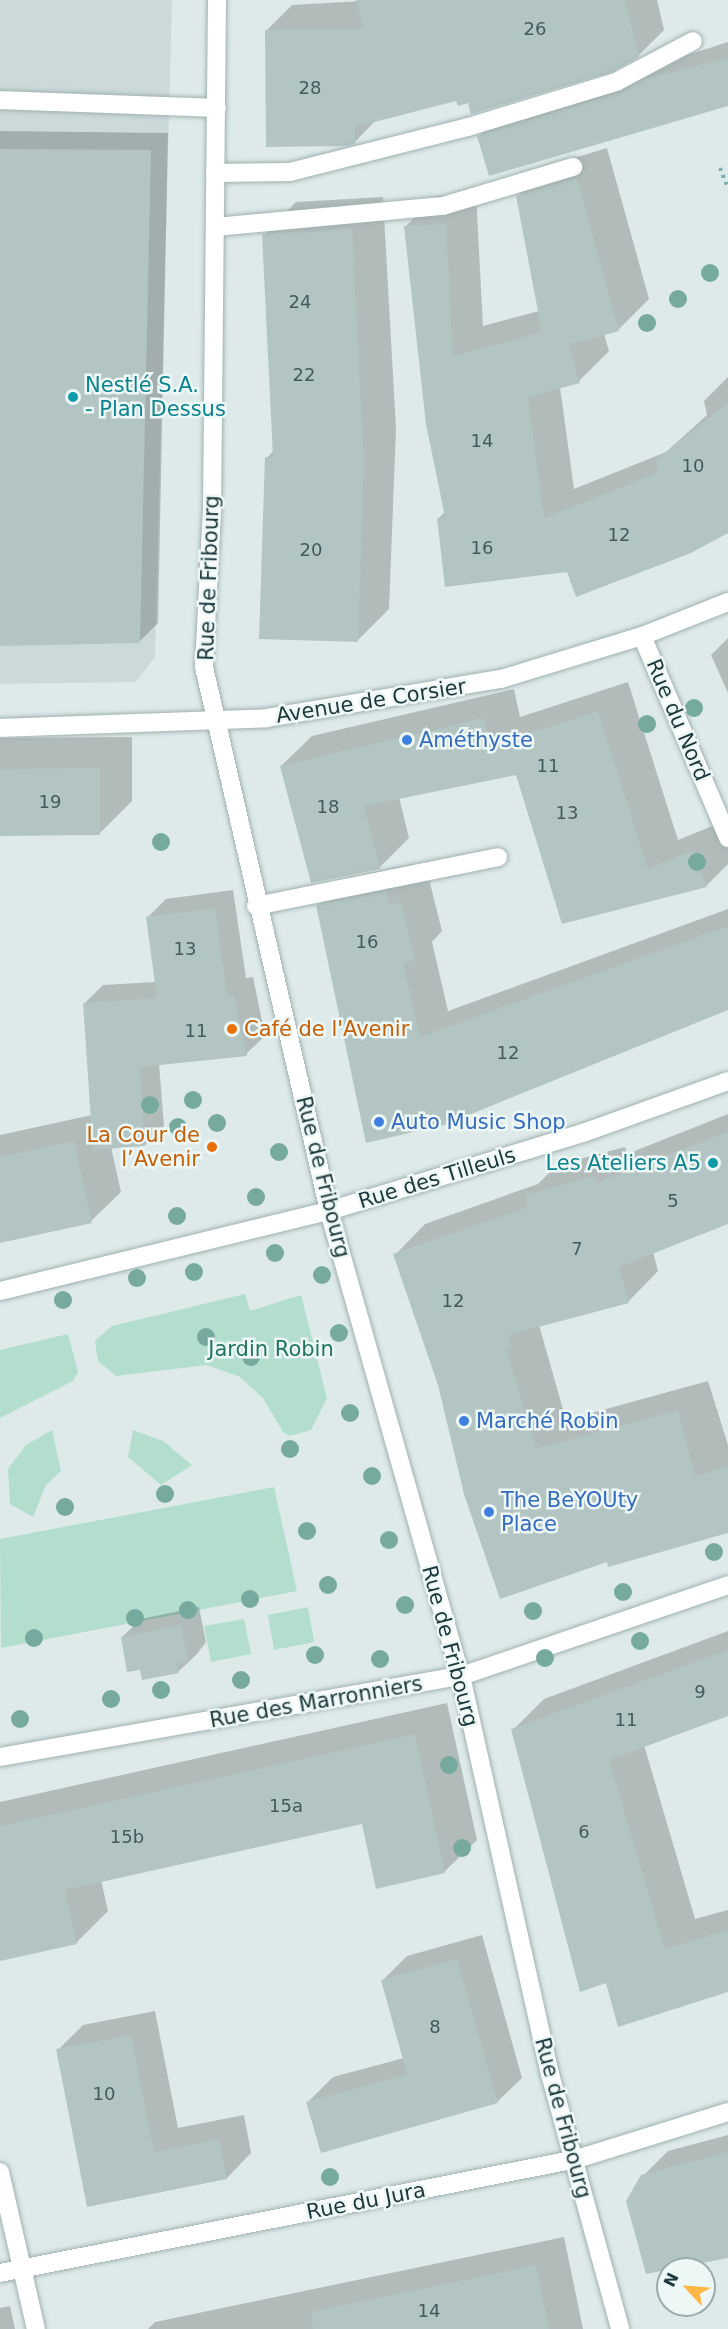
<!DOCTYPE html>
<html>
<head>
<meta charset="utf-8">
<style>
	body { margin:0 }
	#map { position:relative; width:728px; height:2329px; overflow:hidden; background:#ddeae9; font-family:"DejaVu Sans",sans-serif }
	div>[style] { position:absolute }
	.built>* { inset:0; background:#cbdad9 }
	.green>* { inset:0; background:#b3dece }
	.shadow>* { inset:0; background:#0003 }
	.building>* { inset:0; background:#b2c5c3 }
	.path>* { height:4px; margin-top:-2px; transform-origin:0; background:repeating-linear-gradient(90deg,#7aafb1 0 3px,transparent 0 7.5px) }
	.roads { filter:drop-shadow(0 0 2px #a0b1b1) drop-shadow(0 0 2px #a0b1b1) }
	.minor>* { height:18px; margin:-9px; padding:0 9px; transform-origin:9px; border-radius:9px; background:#fff }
	.trees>* { width:18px; height:18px; margin:-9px; border-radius:50%; background:#77aa9e }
	.dots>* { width:16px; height:16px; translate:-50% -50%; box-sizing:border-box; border:3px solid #edf7f6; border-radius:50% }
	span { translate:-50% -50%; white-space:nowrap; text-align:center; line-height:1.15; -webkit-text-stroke:5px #edf7f6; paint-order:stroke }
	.number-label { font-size:18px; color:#425b5d }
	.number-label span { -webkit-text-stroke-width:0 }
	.culture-label { font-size:21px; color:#0d838f }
	.left { translate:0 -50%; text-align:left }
	.right { translate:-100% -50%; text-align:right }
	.street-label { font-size:21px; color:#1d383b }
	.shop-label { font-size:21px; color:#366cbe }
	.food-label { font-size:21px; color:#c56008 }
	.park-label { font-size:21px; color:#247561 }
	.north { position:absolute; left:656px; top:2257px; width:60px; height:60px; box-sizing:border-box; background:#edf7f6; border:2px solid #9aabab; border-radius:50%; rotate:296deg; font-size:16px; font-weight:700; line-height:24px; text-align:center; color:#1d383b }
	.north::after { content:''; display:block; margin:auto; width:21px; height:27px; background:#ffb646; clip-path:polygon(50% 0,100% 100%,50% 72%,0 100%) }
</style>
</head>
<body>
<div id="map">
	<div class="built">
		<i style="clip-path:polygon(0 0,172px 0,155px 657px,136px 682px,0 684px)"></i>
	</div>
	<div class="green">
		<i style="clip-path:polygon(245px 1294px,250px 1311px,301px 1295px,327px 1398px,311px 1430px,290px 1436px,283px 1432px,263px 1398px,240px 1377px,207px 1365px,116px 1376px,98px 1361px,95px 1341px,112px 1326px)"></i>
		<i style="clip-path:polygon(68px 1334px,78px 1372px,73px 1381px,0 1418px,0 1350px)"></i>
		<i style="clip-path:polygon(52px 1430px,61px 1471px,46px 1485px,33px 1517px,10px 1504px,8px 1469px,26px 1445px)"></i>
		<i style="clip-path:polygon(133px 1430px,163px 1441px,192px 1465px,161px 1485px,128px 1457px)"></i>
		<i style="clip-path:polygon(274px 1487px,297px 1591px,1px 1648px,0 1539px)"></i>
		<i style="clip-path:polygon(308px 1607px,314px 1642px,274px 1650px,268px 1615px)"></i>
		<i style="clip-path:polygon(244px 1619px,251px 1654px,211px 1662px,204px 1626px)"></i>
	</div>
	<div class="shadow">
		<i style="clip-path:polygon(380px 0,657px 0,664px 30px,638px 56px,469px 101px,457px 99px,377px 119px,354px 143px,266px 31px,292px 5px)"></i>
		<i style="clip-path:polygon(728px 42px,728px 104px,479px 136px,501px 115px)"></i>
		<i style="clip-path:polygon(0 131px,168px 133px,158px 623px,139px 642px,0 645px)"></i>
		<i style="clip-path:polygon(607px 148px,649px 299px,618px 330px,604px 334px,609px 351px,579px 381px,560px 387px,574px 489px,666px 452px,707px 415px,704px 401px,728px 377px,728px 531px,568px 570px,438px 519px,446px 511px,405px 227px,436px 196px,476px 194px,483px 326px,539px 311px,518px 196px,548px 166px)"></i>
		<i style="clip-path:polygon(383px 197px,396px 429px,389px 609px,357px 641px,267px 458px,274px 450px,264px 235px,296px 202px)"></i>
		<i style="clip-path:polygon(728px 638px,728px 693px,711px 655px)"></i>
		<i style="clip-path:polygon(628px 682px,678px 840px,722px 822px,728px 836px,728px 864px,706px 886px,563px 922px,517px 774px,399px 797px,409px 838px,379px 868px,281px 766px,312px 736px,514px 689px,520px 717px)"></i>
		<i style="clip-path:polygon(132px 737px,132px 801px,100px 833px,0 834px,0 738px)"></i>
		<i style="clip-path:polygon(413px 864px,417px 878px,428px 875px,442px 931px,432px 942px,448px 1011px,728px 909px,728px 1008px,444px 1124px,318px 906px,346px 878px)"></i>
		<i style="clip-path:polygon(233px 890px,246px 978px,253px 977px,265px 1036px,246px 1054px,159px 1064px,164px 1126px,145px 1145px,111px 1147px,121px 1192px,91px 1221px,0 1241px,0 1135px,92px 1115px,84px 1004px,103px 985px,156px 982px,147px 918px,166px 899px)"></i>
		<i style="clip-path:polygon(728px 1114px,728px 1222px,653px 1252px,658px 1271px,628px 1302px,539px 1325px,566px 1420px,708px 1381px,728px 1445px,728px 1525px,608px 1560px,439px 1384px,395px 1255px,425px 1224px,538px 1184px,557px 1165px,625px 1147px,627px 1154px)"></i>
		<i style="clip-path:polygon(199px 1607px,206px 1642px,197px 1654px,178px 1672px,141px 1668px,122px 1637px,141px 1619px)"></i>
		<i style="clip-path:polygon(728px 1631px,728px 1715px,644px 1745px,695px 1919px,728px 1910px,728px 1991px,607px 1981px,513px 1730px,544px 1699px)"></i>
		<i style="clip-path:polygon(447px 1703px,477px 1840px,444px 1872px,363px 1822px,101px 1880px,108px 1911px,76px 1943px,0 1960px,0 1802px)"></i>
		<i style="clip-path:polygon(482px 1935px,522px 2078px,497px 2102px,308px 2102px,333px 2077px,404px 2058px,382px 1981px,407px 1956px)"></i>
		<i style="clip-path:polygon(155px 2011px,178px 2128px,244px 2115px,251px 2153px,227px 2178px,88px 2205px,58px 2050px,83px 2025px)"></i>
		<i style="clip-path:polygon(728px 2135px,728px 2256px,643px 2176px,668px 2151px)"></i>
		<i style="clip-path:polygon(564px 2237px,583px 2329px,148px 2329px,155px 2322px)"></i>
		<i style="clip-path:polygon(10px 2306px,15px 2329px,0 2329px,0 2308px)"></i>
	</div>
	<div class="building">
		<i style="clip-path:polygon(356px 0,625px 0,639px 57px,612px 72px,471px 114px,468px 103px,458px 106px,456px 101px,355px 127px,355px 144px,347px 146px,266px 147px,265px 30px,364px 29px)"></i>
		<i style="clip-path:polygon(728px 58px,728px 106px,489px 176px,477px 136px,619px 93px,645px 79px)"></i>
		<i style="clip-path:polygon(0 149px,151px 150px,140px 643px,0 646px)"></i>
		<i style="clip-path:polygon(577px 178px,619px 331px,568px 345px,580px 383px,528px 397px,544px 518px,659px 472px,656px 460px,728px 403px,728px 533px,691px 553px,576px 597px,567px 572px,445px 587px,437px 518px,445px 517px,426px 424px,404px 226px,446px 224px,453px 356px,542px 332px,516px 196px)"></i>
		<i style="clip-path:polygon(352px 229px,364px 462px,358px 642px,259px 639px,265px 457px,273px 457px,262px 234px)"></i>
		<i style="clip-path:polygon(598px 711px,648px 869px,692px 851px,707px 887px,562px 924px,516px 775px,364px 806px,380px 869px,311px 883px,280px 766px,484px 718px,490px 746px)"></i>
		<i style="clip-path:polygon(100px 768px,100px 835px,0 836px,0 769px)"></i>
		<i style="clip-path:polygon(386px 891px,389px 905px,401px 902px,415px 960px,403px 963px,420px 1037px,728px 926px,728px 1010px,444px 1125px,366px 1143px,316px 905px)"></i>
		<i style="clip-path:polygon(215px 908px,227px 996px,234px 995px,247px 1056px,140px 1067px,145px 1146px,93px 1150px,83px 1003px,157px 998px,146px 917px)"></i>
		<i style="clip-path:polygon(728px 1132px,728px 1224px,619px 1267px,629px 1303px,508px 1335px,512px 1348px,507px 1350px,536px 1449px,678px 1410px,695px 1476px,728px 1466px,728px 1533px,608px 1567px,607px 1562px,500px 1599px,464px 1494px,438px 1385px,393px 1254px,528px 1207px,525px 1195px,595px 1176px,596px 1183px)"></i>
		<i style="clip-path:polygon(74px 1141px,92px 1223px,0 1243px,0 1157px)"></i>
		<i style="clip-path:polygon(181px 1625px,188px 1661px,177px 1664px,179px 1673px,142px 1680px,140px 1670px,127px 1672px,121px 1637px)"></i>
		<i style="clip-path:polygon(728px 1650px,728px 1716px,609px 1760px,665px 1949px,728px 1930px,728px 1992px,618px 2027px,606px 1983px,580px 1992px,511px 1729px)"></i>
		<i style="clip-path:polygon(415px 1734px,445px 1873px,376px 1889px,362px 1824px,65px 1890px,77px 1944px,0 1961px,0 1826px)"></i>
		<i style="clip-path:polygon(457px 1959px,498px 2103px,321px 2153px,306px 2102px,407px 2074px,381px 1980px)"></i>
		<i style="clip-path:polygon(131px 2035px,154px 2152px,219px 2139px,227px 2179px,87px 2207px,56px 2049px)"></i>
		<i style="clip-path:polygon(728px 2152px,728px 2258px,646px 2274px,626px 2201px,641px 2175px)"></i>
		<i style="clip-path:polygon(536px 2265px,549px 2329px,313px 2329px,311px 2312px)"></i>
	</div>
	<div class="path">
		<i style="left:720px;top:168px;width:22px;rotate:68deg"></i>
	</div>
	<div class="roads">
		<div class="minor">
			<i style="left:217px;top:0;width:509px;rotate:90.56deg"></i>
			<i style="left:212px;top:509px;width:158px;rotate:92.9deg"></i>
			<i style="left:204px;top:667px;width:558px;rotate:77.06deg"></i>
			<i style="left:329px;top:1211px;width:483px;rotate:74.2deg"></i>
			<i style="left:461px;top:1676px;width:408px;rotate:77.4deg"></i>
			<i style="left:550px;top:2074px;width:264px;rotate:74.6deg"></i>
			<i style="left:0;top:100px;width:217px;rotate:2.1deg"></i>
			<i style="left:215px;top:173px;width:75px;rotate:-0.8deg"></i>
			<i style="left:290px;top:172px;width:184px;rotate:-14.2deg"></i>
			<i style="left:468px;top:127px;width:155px;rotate:-16.9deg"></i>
			<i style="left:616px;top:82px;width:87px;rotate:-28deg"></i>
			<i style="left:215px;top:227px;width:229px;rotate:-5.3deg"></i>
			<i style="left:443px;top:206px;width:136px;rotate:-16.7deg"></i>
			<i style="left:642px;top:636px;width:220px;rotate:66.9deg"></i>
			<i style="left:0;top:728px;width:267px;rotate:-2.1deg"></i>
			<i style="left:267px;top:718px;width:237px;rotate:-9.5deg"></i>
			<i style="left:501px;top:679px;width:147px;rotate:-17deg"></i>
			<i style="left:642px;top:636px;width:92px;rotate:-21.6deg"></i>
			<i style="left:256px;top:906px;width:247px;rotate:-11.4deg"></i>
			<i style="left:0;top:1291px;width:339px;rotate:-13.7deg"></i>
			<i style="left:329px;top:1211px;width:266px;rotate:-17.1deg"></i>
			<i style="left:583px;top:1133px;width:154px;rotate:-19.7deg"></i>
			<i style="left:0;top:1757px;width:468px;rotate:-10deg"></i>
			<i style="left:461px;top:1676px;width:282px;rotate:-18.8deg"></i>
			<i style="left:0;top:2172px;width:161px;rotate:77.1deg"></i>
			<i style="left:0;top:2273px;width:588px;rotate:-11.18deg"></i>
			<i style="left:577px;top:2159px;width:158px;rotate:-17.3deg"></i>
		</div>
	</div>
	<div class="trees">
		<i style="left:710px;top:273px"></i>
		<i style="left:678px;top:299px"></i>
		<i style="left:647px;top:323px"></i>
		<i style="left:694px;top:708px"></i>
		<i style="left:647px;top:724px"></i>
		<i style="left:161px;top:842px"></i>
		<i style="left:697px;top:862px"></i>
		<i style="left:193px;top:1100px"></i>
		<i style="left:150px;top:1105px"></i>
		<i style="left:217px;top:1123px"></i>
		<i style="left:178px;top:1127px"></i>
		<i style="left:279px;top:1152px"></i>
		<i style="left:256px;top:1197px"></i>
		<i style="left:177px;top:1216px"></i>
		<i style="left:275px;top:1253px"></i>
		<i style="left:194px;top:1272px"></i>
		<i style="left:322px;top:1275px"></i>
		<i style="left:137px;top:1278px"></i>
		<i style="left:63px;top:1300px"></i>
		<i style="left:339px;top:1333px"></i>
		<i style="left:206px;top:1337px"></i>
		<i style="left:251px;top:1357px"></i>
		<i style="left:350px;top:1413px"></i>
		<i style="left:290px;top:1449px"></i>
		<i style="left:372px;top:1476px"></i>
		<i style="left:165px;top:1494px"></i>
		<i style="left:65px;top:1507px"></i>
		<i style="left:307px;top:1531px"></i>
		<i style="left:389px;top:1540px"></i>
		<i style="left:714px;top:1552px"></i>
		<i style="left:328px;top:1585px"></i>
		<i style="left:623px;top:1592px"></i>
		<i style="left:250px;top:1599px"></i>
		<i style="left:405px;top:1605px"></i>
		<i style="left:188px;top:1610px"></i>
		<i style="left:533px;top:1611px"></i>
		<i style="left:135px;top:1618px"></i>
		<i style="left:34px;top:1638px"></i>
		<i style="left:640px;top:1641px"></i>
		<i style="left:315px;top:1655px"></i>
		<i style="left:545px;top:1658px"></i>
		<i style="left:380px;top:1659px"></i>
		<i style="left:241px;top:1680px"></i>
		<i style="left:161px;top:1690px"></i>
		<i style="left:111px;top:1699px"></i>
		<i style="left:20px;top:1719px"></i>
		<i style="left:449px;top:1765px"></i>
		<i style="left:462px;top:1848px"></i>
		<i style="left:330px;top:2177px"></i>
	</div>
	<div class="dots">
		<i style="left:73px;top:397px;background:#0f9aa8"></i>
		<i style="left:407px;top:740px;background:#3f7fe0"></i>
		<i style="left:232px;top:1029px;background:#e8710a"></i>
		<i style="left:379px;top:1122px;background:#3f7fe0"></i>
		<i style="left:212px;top:1147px;background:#e8710a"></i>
		<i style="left:713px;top:1163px;background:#0f9aa8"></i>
		<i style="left:464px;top:1421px;background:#3f7fe0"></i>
		<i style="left:489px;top:1512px;background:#3f7fe0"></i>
	</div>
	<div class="number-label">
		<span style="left:535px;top:29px">26</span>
		<span style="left:310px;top:88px">28</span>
		<span style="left:300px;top:302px">24</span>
		<span style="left:304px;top:375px">22</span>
		<span style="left:482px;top:441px">14</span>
		<span style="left:693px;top:466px">10</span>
		<span style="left:619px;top:535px">12</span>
		<span style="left:482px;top:548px">16</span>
		<span style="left:311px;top:550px">20</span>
		<span style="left:548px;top:766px">11</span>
		<span style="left:50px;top:802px">19</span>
		<span style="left:328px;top:807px">18</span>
		<span style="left:567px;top:813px">13</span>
		<span style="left:367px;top:942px">16</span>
		<span style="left:185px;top:949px">13</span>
		<span style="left:196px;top:1031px">11</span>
		<span style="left:508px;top:1053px">12</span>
		<span style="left:673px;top:1201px">5</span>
		<span style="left:577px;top:1249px">7</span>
		<span style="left:453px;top:1301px">12</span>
		<span style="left:700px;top:1692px">9</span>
		<span style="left:626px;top:1720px">11</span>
		<span style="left:286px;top:1806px">15a</span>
		<span style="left:584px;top:1832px">6</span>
		<span style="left:127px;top:1837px">15b</span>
		<span style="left:435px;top:2027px">8</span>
		<span style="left:104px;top:2094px">10</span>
		<span style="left:429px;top:2311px">14</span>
	</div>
	<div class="culture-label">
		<span class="left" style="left:85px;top:397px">Nestlé S.A.<br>- Plan Dessus</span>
		<span class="right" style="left:701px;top:1163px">Les Ateliers A5</span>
	</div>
	<div class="street-label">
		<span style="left:209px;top:578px;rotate:-88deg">Rue de Fribourg</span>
		<span style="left:371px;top:701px;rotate:-9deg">Avenue de Corsier</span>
		<span style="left:678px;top:720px;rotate:67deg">Rue du Nord</span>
		<span style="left:323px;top:1177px;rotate:76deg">Rue de Fribourg</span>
		<span style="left:437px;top:1178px;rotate:-17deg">Rue des Tilleuls</span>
		<span style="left:450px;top:1646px;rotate:75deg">Rue de Fribourg</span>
		<span style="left:316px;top:1702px;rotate:-10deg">Rue des Marronniers</span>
		<span style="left:563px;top:2118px;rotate:75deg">Rue de Fribourg</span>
		<span style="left:366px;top:2201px;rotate:-11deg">Rue du Jura</span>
	</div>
	<div class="shop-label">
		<span class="left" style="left:419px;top:740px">Améthyste</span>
		<span class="left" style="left:391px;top:1122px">Auto Music Shop</span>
		<span class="left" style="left:476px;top:1421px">Marché Robin</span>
		<span class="left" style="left:501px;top:1512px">The BeYOUty<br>Place</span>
	</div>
	<div class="food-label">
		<span class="left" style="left:244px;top:1029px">Café de l'Avenir</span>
		<span class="right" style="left:200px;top:1147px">La Cour de<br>l’Avenir</span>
	</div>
	<div class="park-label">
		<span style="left:271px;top:1349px">Jardin Robin</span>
	</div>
	<div class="north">N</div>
</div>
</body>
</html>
